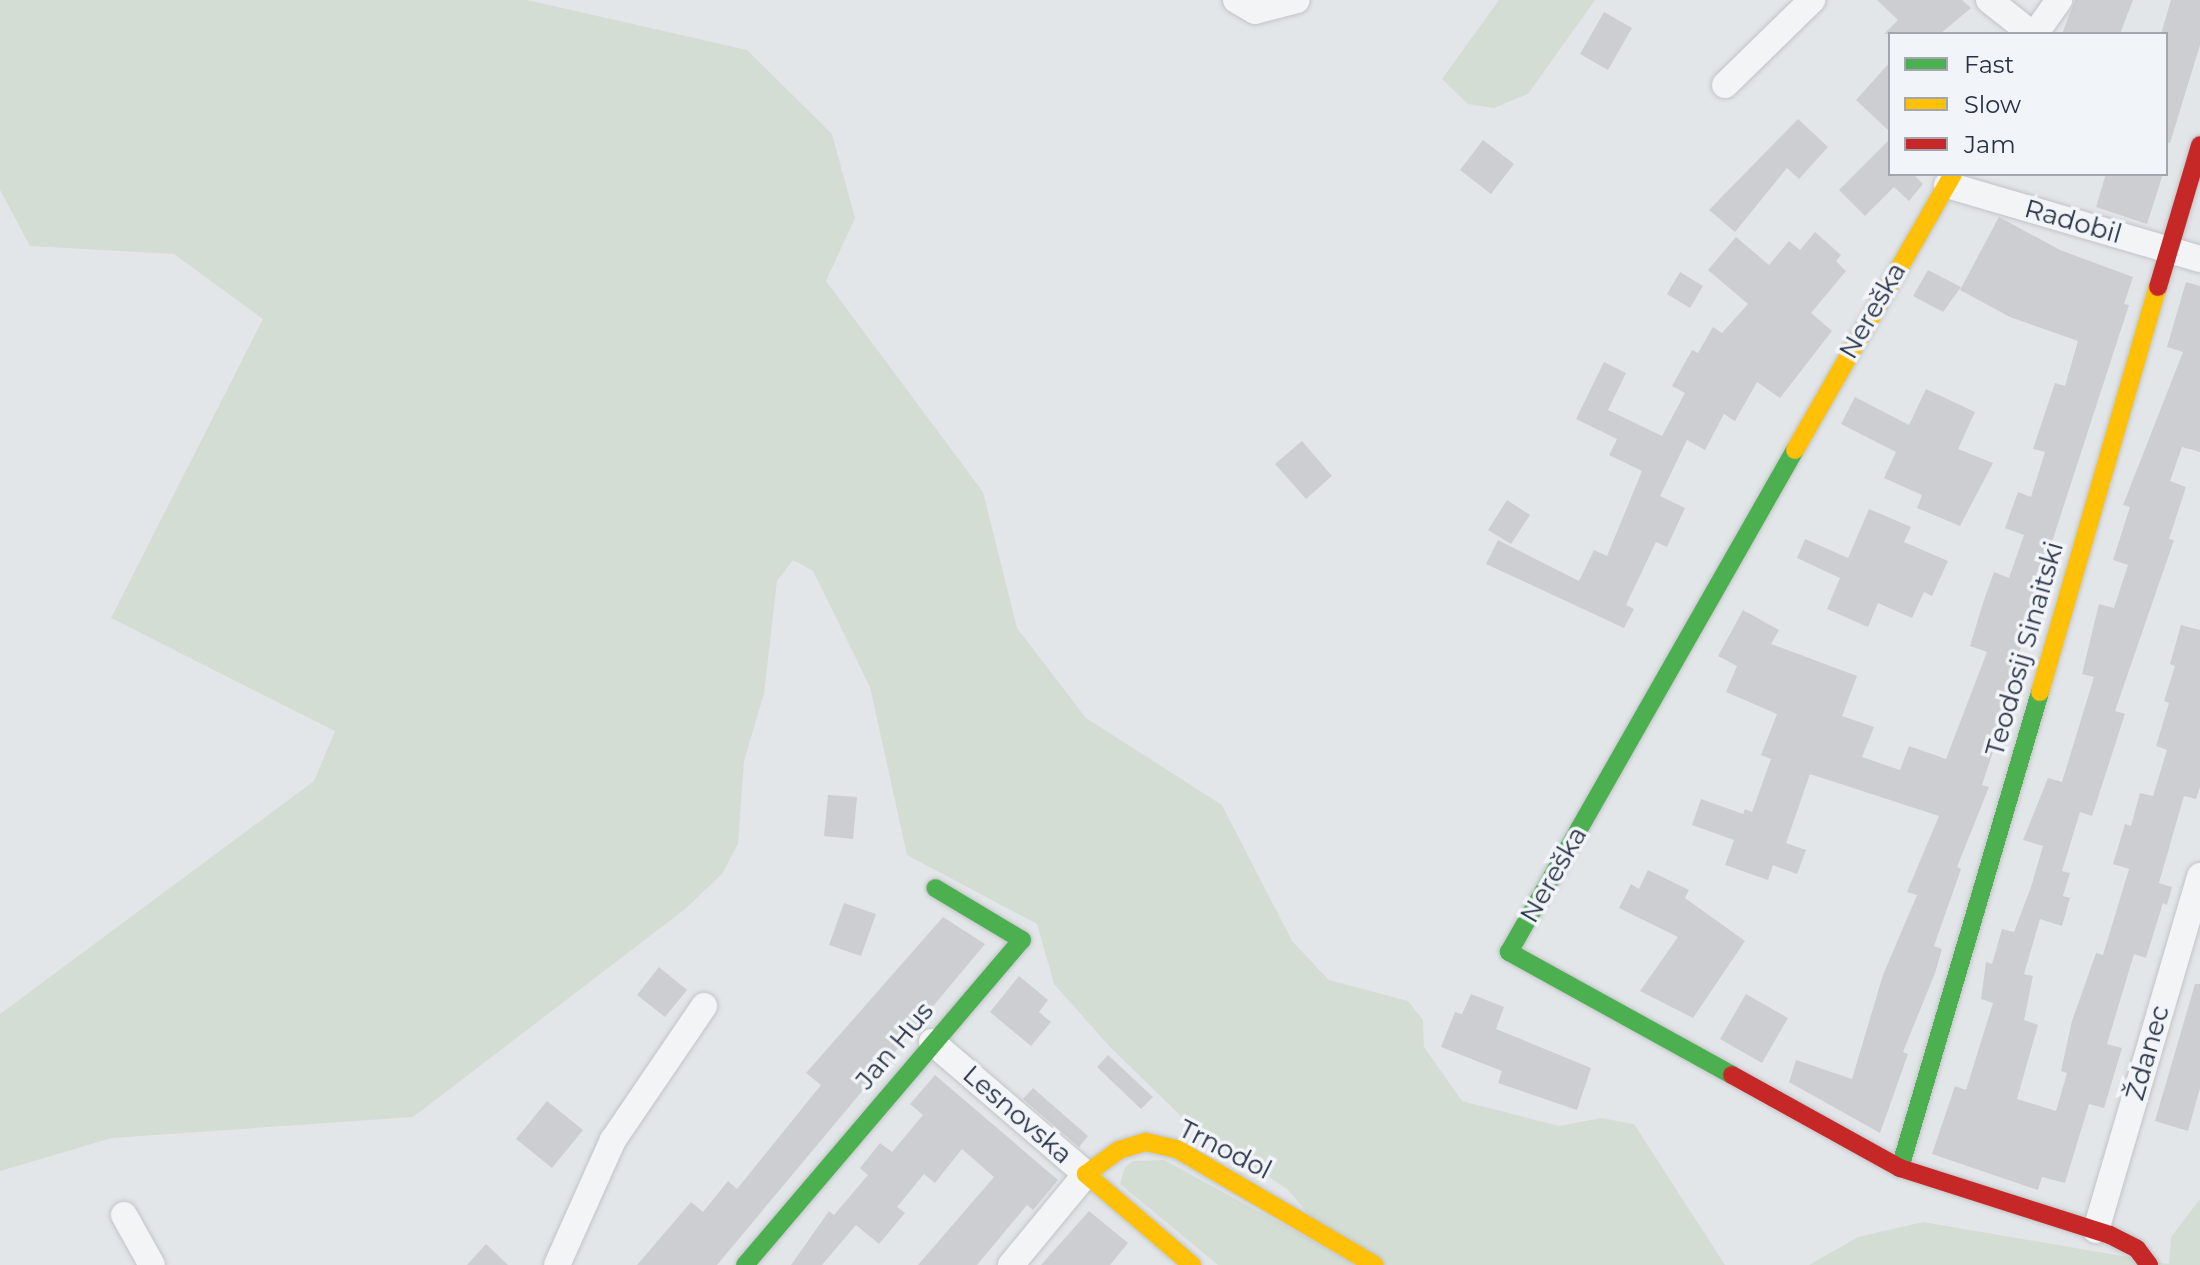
<!DOCTYPE html>
<html>
<head>
<meta charset="utf-8">
<style>
	body { margin:0 }
	#map { position:relative; width:2200px; height:1265px; overflow:hidden; background:#e3e6e9; font-family:Montserrat,sans-serif }
	div>[style] { position:absolute }
	.green>* { inset:0; background:#d4ddd4 }
	.building>* { inset:0; background:#ccced1 }
	.roads { filter:drop-shadow(0 0 2px #c1c4c7) drop-shadow(0 0 2px #c1c4c7) }
	.street>* { height:26px; margin:-13px; padding:0 13px; transform-origin:13px; border-radius:13px; background:#f3f4f5 }
	.fast>* { height:18px; margin:-9px; padding:0 9px; transform-origin:9px; border-radius:9px; background:#4caf50 }
	.slow>* { height:18px; margin:-9px; padding:0 9px; transform-origin:9px; border-radius:9px; background:#ffc107 }
	.jam>* { height:18px; margin:-9px; padding:0 9px; transform-origin:9px; border-radius:9px; background:#c62828 }
	span { translate:-50% -50%; white-space:nowrap; text-align:center; line-height:1.15; -webkit-text-stroke:7px #f1f4f8; paint-order:stroke }
	.street-label { font-size:26px; color:#283244 }
	.legend { position:absolute; left:1888px; top:32px; width:280px; height:144px; box-sizing:border-box; background:#f1f4f8; border:2px solid #a1a6b0; margin:0; padding:10px 14px; list-style:none; font-size:24px; color:#283244 }
	.legend li { display:flex; align-items:center; gap:16px; height:40px }
	.legend b { width:40px; border:2px solid #a1a6b0 }
</style>
</head>
<body>
<div id="map">
	<div class="green">
		<i style="clip-path:polygon(0 0,527px 0,747px 50px,832px 134px,855px 218px,826px 281px,983px 492px,1017px 628px,1086px 718px,1222px 805px,1292px 941px,1329px 980px,1408px 1001px,1423px 1020px,1424px 1047px,1462px 1101px,1559px 1126px,1601px 1118px,1634px 1124px,1725px 1265px,1218px 1265px,1120px 1184px,1125px 1167px,1133px 1161px,1164px 1160px,1348px 1260px,1287px 1189px,1188px 1123px,1109px 1046px,1054px 984px,1037px 924px,907px 855px,870px 687px,813px 571px,793px 560px,777px 581px,764px 694px,744px 761px,738px 844px,722px 874px,684px 910px,413px 1117px,112px 1138px,0 1171px,0 1014px,314px 781px,335px 731px,111px 618px,263px 319px,174px 254px,30px 246px,0 190px)"></i>
		<i style="clip-path:polygon(1499px 0,1595px 0,1528px 94px,1494px 108px,1468px 104px,1442px 79px)"></i>
		<i style="clip-path:polygon(2200px 1199px,2200px 1265px,1809px 1265px,1858px 1237px,1923px 1222px,2169px 1264px,2171px 1237px)"></i>
	</div>
	<div class="building">
		<i style="clip-path:polygon(1877px 0,1962px 0,1971px 8px,1940px 34px,1884px 34px,1898px 20px)"></i>
		<i style="clip-path:polygon(2075px 0,2133px 0,2120px 34px,2062px 34px)"></i>
		<i style="clip-path:polygon(2171px 0,2200px 0,2200px 45px,2170px 143px,2166px 142px,2166px 34px,2161px 34px)"></i>
		<i style="clip-path:polygon(1604px 12px,1632px 28px,1608px 70px,1580px 54px)"></i>
		<i style="clip-path:polygon(1890px 62px,1890px 132px,1856px 100px)"></i>
		<i style="clip-path:polygon(1798px 119px,1828px 147px,1799px 179px,1787px 168px,1735px 232px,1709px 210px)"></i>
		<i style="clip-path:polygon(1890px 139px,1890px 174px,1913px 174px,1923px 184px,1909px 201px,1894px 187px,1865px 216px,1839px 190px)"></i>
		<i style="clip-path:polygon(1483px 140px,1514px 164px,1491px 194px,1460px 170px)"></i>
		<i style="clip-path:polygon(2106px 174px,2163px 174px,2147px 224px,2096px 207px)"></i>
		<i style="clip-path:polygon(1999px 217px,2060px 250px,2133px 277px,2124px 304px,2129px 305px,2037px 588px,2043px 591px,2010px 676px,2017px 678px,1982px 785px,1989px 787px,1957px 867px,1961px 869px,1934px 946px,1942px 949px,1935px 973px,1903px 1052px,1908px 1054px,1880px 1133px,1789px 1082px,1796px 1060px,1852px 1079px,1883px 975px,1917px 895px,1907px 892px,1939px 816px,1810px 774px,1786px 843px,1806px 850px,1797px 874px,1773px 865px,1768px 880px,1725px 865px,1734px 840px,1692px 825px,1701px 799px,1743px 814px,1745px 809px,1752px 812px,1771px 759px,1761px 755px,1777px 714px,1726px 692px,1737px 666px,1718px 656px,1743px 610px,1779px 630px,1771px 644px,1857px 676px,1842px 716px,1874px 727px,1862px 757px,1900px 770px,1909px 746px,1946px 759px,1987px 652px,1970px 646px,1983px 603px,1994px 572px,2009px 578px,2024px 535px,2005px 528px,2018px 492px,2031px 497px,2045px 452px,2033px 449px,2055px 383px,2065px 386px,2078px 341px,2010px 317px,1960px 290px)"></i>
		<i style="clip-path:polygon(1815px 232px,1841px 255px,1836px 261px,1846px 271px,1811px 313px,1832px 331px,1780px 398px,1757px 382px,1735px 421px,1724px 414px,1705px 450px,1687px 440px,1660px 496px,1685px 508px,1667px 547px,1656px 542px,1626px 605px,1634px 609px,1624px 628px,1486px 564px,1498px 540px,1579px 581px,1594px 550px,1607px 556px,1642px 471px,1609px 455px,1617px 439px,1576px 419px,1604px 362px,1626px 373px,1608px 410px,1662px 436px,1685px 393px,1672px 386px,1692px 350px,1698px 353px,1713px 327px,1722px 333px,1748px 304px,1708px 270px,1736px 237px,1769px 265px,1789px 241px,1800px 250px)"></i>
		<i style="clip-path:polygon(1928px 270px,1961px 287px,1943px 312px,1913px 296px)"></i>
		<i style="clip-path:polygon(1680px 272px,1703px 286px,1690px 308px,1667px 294px)"></i>
		<i style="clip-path:polygon(2186px 282px,2200px 286px,2200px 452px,2182px 447px,2170px 481px,2186px 487px,2169px 539px,2174px 540px,2115px 711px,2125px 714px,2092px 816px,2080px 812px,2062px 871px,2070px 873px,2063px 896px,2070px 898px,2062px 926px,2040px 919px,2024px 974px,2033px 976px,2024px 1020px,2038px 1025px,2017px 1099px,2056px 1111px,2067px 1073px,2061px 1071px,2072px 1021px,2096px 953px,2103px 955px,2129px 869px,2113px 864px,2125px 824px,2131px 826px,2140px 793px,2153px 796px,2167px 750px,2156px 746px,2169px 703px,2164px 701px,2175px 666px,2170px 664px,2181px 625px,2200px 630px,2200px 787px,2196px 799px,2184px 796px,2159px 883px,2172px 887px,2167px 905px,2163px 903px,2146px 958px,2134px 954px,2107px 1044px,2122px 1048px,2104px 1108px,2089px 1104px,2065px 1183px,2042px 1177px,2038px 1190px,1932px 1154px,1955px 1086px,1966px 1090px,1993px 1003px,1981px 999px,1986px 962px,1992px 964px,2002px 929px,2014px 932px,2031px 887px,2043px 846px,2023px 840px,2048px 778px,2062px 782px,2094px 677px,2082px 674px,2099px 604px,2114px 608px,2128px 565px,2113px 560px,2130px 507px,2123px 505px,2183px 352px,2167px 347px)"></i>
		<i style="clip-path:polygon(1926px 389px,1975px 412px,1958px 449px,1993px 463px,1960px 526px,1917px 508px,1922px 495px,1884px 478px,1896px 452px,1841px 424px,1855px 397px,1909px 425px)"></i>
		<i style="clip-path:polygon(1302px 441px,1332px 476px,1306px 499px,1275px 464px)"></i>
		<i style="clip-path:polygon(1507px 500px,1530px 515px,1511px 544px,1488px 530px)"></i>
		<i style="clip-path:polygon(1869px 509px,1911px 527px,1904px 542px,1948px 561px,1932px 596px,1924px 592px,1912px 618px,1878px 603px,1868px 627px,1827px 609px,1840px 578px,1797px 558px,1805px 539px,1848px 558px)"></i>
		<i style="clip-path:polygon(828px 795px,857px 797px,853px 839px,824px 836px)"></i>
		<i style="clip-path:polygon(1648px 870px,1689px 890px,1685px 898px,1745px 941px,1693px 1018px,1640px 991px,1678px 937px,1619px 908px,1631px 884px,1639px 889px)"></i>
		<i style="clip-path:polygon(844px 903px,876px 914px,861px 956px,829px 945px)"></i>
		<i style="clip-path:polygon(943px 917px,985px 944px,717px 1265px,637px 1265px,691px 1202px,703px 1212px,728px 1181px,737px 1189px,821px 1085px,806px 1073px)"></i>
		<i style="clip-path:polygon(659px 967px,687px 990px,665px 1017px,637px 995px)"></i>
		<i style="clip-path:polygon(1019px 976px,1048px 1000px,1039px 1012px,1051px 1022px,1031px 1046px,990px 1012px)"></i>
		<i style="clip-path:polygon(2195px 984px,2200px 984px,2200px 1088px,2188px 1131px,2155px 1121px)"></i>
		<i style="clip-path:polygon(1471px 994px,1504px 1007px,1496px 1029px,1591px 1068px,1577px 1110px,1498px 1083px,1502px 1071px,1441px 1047px,1455px 1012px,1462px 1014px)"></i>
		<i style="clip-path:polygon(1746px 994px,1788px 1018px,1762px 1063px,1720px 1039px)"></i>
		<i style="clip-path:polygon(1108px 1055px,1153px 1097px,1141px 1109px,1097px 1067px)"></i>
		<i style="clip-path:polygon(935px 1075px,1058px 1180px,1033px 1210px,1027px 1205px,977px 1265px,918px 1265px,994px 1177px,962px 1149px,935px 1183px,924px 1174px,897px 1207px,905px 1213px,879px 1244px,856px 1225px,822px 1265px,791px 1265px,829px 1211px,834px 1215px,868px 1175px,860px 1168px,880px 1143px,892px 1152px,923px 1115px,910px 1104px)"></i>
		<i style="clip-path:polygon(1033px 1088px,1088px 1136px,1079px 1147px,1023px 1099px)"></i>
		<i style="clip-path:polygon(547px 1101px,583px 1130px,552px 1168px,516px 1139px)"></i>
		<i style="clip-path:polygon(1089px 1211px,1128px 1243px,1110px 1265px,1041px 1265px)"></i>
		<i style="clip-path:polygon(486px 1244px,508px 1265px,467px 1265px)"></i>
	</div>
	<div class="roads">
		<div class="street">
			<i style="left:1236px;top:0;width:22px;rotate:30deg"></i>
			<i style="left:1255px;top:11px;width:43px;rotate:-14.7deg"></i>
			<i style="left:1989px;top:0;width:55px;rotate:38.3deg"></i>
			<i style="left:2035px;top:34px;width:42px;rotate:-54.8deg"></i>
			<i style="left:1725px;top:85px;width:122px;rotate:-44.3deg"></i>
			<i style="left:1947px;top:185px;width:264px;rotate:16.3deg"></i>
			<i style="left:932px;top:1042px;width:203px;rotate:40.6deg"></i>
			<i style="left:1086px;top:1174px;width:118px;rotate:129.5deg"></i>
			<i style="left:124px;top:1215px;width:57px;rotate:60.8deg"></i>
			<i style="left:2096px;top:1230px;width:369px;rotate:-73.6deg"></i>
			<i style="left:557px;top:1265px;width:137px;rotate:-65.9deg"></i>
			<i style="left:613px;top:1140px;width:162px;rotate:-55.8deg"></i>
		</div>
		<div class="fast">
			<i style="left:1732px;top:1075px;width:255px;rotate:-151.1deg"></i>
			<i style="left:1509px;top:952px;width:578px;rotate:-60.33deg"></i>
			<i style="left:1900px;top:1168px;width:496px;rotate:-73.6deg"></i>
			<i style="left:745px;top:1265px;width:427px;rotate:-49.6deg"></i>
			<i style="left:1022px;top:940px;width:101px;rotate:-149.1deg"></i>
		</div>
		<div class="slow">
			<i style="left:1795px;top:450px;width:318px;rotate:-60.2deg"></i>
			<i style="left:2040px;top:692px;width:422px;rotate:-73.8deg"></i>
			<i style="left:1192px;top:1265px;width:140px;rotate:-139.4deg"></i>
			<i style="left:1086px;top:1174px;width:41px;rotate:-36deg"></i>
			<i style="left:1119px;top:1150px;width:28px;rotate:-17deg"></i>
			<i style="left:1146px;top:1142px;width:32px;rotate:13deg"></i>
			<i style="left:1177px;top:1149px;width:229px;rotate:30.4deg"></i>
		</div>
		<div class="jam">
			<i style="left:2158px;top:287px;width:148px;rotate:-73.5deg"></i>
			<i style="left:1732px;top:1075px;width:192px;rotate:29deg"></i>
			<i style="left:1900px;top:1168px;width:220px;rotate:17.7deg"></i>
			<i style="left:2110px;top:1235px;width:30px;rotate:27deg"></i>
			<i style="left:2137px;top:1249px;width:20px;rotate:53deg"></i>
		</div>
	</div>
	<div class="street-label">
		<span style="left:2073px;top:222px;rotate:16deg">Radobil</span>
		<span style="left:1873px;top:311px;rotate:-60deg">Nereška</span>
		<span style="left:2025px;top:649px;rotate:-74deg">Teodosij Sinaitski</span>
		<span style="left:1554px;top:875px;rotate:-60deg">Nereška</span>
		<span style="left:895px;top:1046px;rotate:-50deg">Jan Hus</span>
		<span style="left:2148px;top:1053px;rotate:-74deg">Ždanec</span>
		<span style="left:1017px;top:1115px;rotate:41deg">Lesnovska</span>
		<span style="left:1225px;top:1150px;rotate:27deg">Trnodol</span>
	</div>
	<ul class="legend">
	<li><b style="height:10px;background:#4caf50"></b>Fast</li>
	<li><b style="height:10px;background:#ffc107"></b>Slow</li>
	<li><b style="height:10px;background:#c62828"></b>Jam</li>
	</ul>
</div>
</body>
</html>
